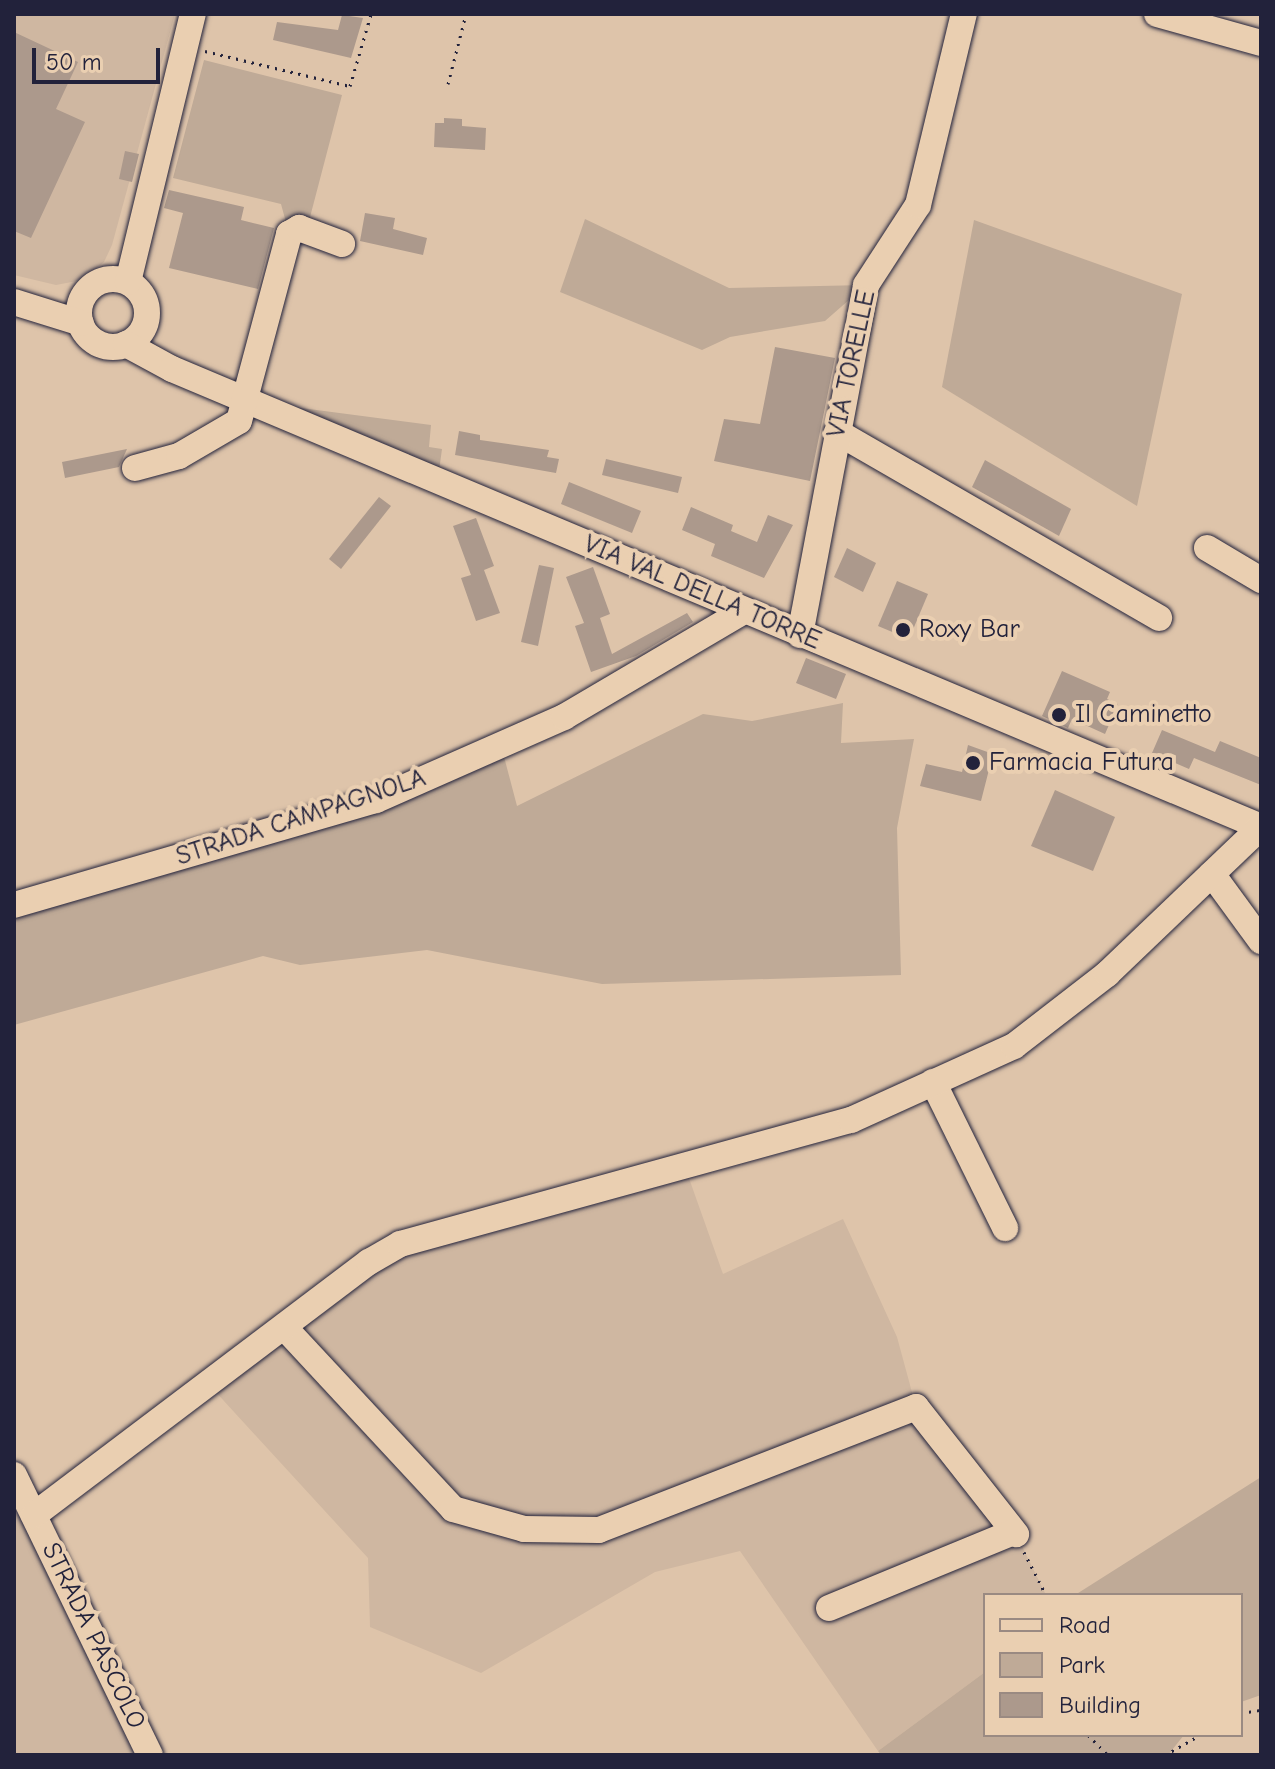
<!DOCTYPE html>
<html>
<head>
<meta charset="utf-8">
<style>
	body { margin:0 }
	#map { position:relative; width:1275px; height:1769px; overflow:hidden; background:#dec4aa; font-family:"Comic Neue",sans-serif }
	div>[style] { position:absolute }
	.built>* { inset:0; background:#cfb7a1 }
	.green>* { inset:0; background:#bfaa97 }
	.building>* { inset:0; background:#ac998c }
	.path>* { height:3px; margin-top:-1.5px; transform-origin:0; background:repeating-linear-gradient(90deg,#22223b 0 2px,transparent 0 8px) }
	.roads { filter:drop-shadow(0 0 2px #22223b) drop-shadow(0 0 2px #22223b) }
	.minor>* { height:26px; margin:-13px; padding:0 13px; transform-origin:13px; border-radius:13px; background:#eacfb1 }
	.minor>.ring { margin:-13px; padding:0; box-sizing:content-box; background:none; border:26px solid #eacfb1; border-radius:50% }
	.dots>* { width:22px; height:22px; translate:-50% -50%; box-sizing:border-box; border:4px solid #eacfb1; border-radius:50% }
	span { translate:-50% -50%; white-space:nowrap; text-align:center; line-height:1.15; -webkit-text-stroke:8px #eacfb1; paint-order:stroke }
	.street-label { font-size:26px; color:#22223b }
	.poi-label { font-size:26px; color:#22223b }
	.left { translate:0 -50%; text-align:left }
	.frame { position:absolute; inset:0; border:16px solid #22223b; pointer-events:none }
	.legend { position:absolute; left:983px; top:1593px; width:260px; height:144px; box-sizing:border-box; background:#eacfb1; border:2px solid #9a8a82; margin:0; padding:10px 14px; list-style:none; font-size:24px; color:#22223b }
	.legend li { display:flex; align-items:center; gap:16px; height:40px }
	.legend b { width:40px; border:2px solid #9a8a82 }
	.scale { position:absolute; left:32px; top:48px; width:128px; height:36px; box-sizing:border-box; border:4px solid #22223b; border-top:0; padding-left:10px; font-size:24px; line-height:28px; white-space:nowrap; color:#22223b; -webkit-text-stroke:6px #eacfb1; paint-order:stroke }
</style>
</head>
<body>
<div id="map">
	<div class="built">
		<i style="clip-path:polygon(14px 14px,175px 14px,112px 245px,104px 262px,82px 280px,56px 285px,14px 275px)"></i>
		<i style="clip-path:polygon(685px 1167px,723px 1274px,843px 1219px,897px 1337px,916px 1407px,1016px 1534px,1046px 1595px,985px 1595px,985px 1672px,878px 1751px,740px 1551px,655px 1572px,481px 1673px,370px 1627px,368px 1558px,213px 1389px,369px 1262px)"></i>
		<i style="clip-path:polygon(14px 1475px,150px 1755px,14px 1755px)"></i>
	</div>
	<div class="green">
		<i style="clip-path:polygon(204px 60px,342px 95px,309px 221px,287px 226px,281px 204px,173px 178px)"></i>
		<i style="clip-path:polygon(585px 219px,729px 288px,866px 285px,825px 321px,730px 337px,702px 350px,560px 292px)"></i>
		<i style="clip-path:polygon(974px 220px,1182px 294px,1137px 506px,942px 387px)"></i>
		<i style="clip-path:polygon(286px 406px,431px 425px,429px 447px,442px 449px,439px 471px)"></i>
		<i style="clip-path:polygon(843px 703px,841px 743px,914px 739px,897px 828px,901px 975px,602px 984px,427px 950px,300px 965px,263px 956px,14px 1025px,14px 905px,502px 749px,517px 806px,703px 714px,752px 721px)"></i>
		<i style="clip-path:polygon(1261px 1477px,1261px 1695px,1241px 1702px,1241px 1595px,1075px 1595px)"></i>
		<i style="clip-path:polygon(985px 1672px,985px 1735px,1184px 1735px,1168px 1755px,881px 1755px,878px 1751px)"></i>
	</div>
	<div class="building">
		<i style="clip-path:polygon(342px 15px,363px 18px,351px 58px,273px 40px,277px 22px,338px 30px)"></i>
		<i style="clip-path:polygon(14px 32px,78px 62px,56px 109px,85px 122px,31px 238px,14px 231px)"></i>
		<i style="clip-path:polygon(444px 118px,462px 119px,462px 126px,486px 128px,485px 150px,434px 147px,435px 123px,444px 123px)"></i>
		<i style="clip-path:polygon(125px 151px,139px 154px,132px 182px,119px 179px)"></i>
		<i style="clip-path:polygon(169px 190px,244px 207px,241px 220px,274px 228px,258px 289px,169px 268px,183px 213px,164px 208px)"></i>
		<i style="clip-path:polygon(365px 213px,395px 218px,393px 229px,427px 238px,423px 255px,360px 241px)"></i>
		<i style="clip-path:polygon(775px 347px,835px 358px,810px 481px,714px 461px,724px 419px,760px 424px)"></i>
		<i style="clip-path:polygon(459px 431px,480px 435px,480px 440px,549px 450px,547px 457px,559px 459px,556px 473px,455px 455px)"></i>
		<i style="clip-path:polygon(127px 449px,119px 467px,65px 478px,62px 462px)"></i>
		<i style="clip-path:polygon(606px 459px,682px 477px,678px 493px,602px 475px)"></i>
		<i style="clip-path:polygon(985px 460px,1071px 509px,1059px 536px,972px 487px)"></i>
		<i style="clip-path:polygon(569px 482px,641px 511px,632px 533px,561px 504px)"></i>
		<i style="clip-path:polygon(379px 497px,391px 506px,341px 569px,329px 559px)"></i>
		<i style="clip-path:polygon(691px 507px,733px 525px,731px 531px,757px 542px,768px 515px,793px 525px,764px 578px,711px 556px,715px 544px,682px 530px)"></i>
		<i style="clip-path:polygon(476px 518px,494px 566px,484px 570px,500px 613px,476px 621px,461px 578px,471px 575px,453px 526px)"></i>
		<i style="clip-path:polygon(847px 548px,876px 563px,863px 592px,834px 577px)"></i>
		<i style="clip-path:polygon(539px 565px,554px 568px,538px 646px,521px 642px)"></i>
		<i style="clip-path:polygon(593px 567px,610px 614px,600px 618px,612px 654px,687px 613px,693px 622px,636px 656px,591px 672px,575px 626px,584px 623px,566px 577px)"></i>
		<i style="clip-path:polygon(897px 581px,928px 594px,909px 639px,878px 626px)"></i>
		<i style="clip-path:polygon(806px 658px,846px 674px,836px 699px,796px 683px)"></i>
		<i style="clip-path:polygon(1062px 671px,1110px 692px,1107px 699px,1118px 704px,1105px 734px,1072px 719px,1068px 728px,1042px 716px)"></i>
		<i style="clip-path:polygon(1162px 730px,1215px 752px,1220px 741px,1261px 758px,1261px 785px,1194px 758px,1189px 769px,1152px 753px)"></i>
		<i style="clip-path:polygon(968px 745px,993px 754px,981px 801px,920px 786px,926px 764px,962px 772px)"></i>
		<i style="clip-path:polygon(1055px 790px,1115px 817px,1093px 871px,1031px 846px)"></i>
	</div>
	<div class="path">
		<i style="left:205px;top:51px;width:149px;rotate:13.6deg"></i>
		<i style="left:350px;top:86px;width:75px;rotate:-73.7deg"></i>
		<i style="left:448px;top:84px;width:72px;rotate:-75.6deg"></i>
		<i style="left:1024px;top:1552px;width:48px;rotate:62.9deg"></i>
		<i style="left:1241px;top:1713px;width:20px;rotate:-9deg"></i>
		<i style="left:1088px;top:1735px;width:28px;rotate:45deg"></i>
		<i style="left:1165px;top:1755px;width:40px;rotate:-29.7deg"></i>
	</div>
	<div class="roads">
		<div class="minor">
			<i style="left:1157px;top:14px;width:108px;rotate:15.6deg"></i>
			<i class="ring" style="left:79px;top:279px;width:42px;height:42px"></i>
			<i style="left:128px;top:282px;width:276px;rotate:-76.4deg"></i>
			<i style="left:14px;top:302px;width:70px;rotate:17.4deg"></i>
			<i style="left:126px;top:344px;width:52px;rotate:28.5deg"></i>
			<i style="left:172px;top:369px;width:1181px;rotate:22.81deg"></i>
			<i style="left:837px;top:432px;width:372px;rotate:30deg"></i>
			<i style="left:135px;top:468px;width:46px;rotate:-15.3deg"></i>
			<i style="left:179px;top:456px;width:69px;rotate:-30.3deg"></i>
			<i style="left:239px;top:421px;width:194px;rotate:-75deg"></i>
			<i style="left:289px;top:234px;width:12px;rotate:-31deg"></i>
			<i style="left:299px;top:228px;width:46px;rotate:20.4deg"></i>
			<i style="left:1207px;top:548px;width:63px;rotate:30.7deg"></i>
			<i style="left:800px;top:635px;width:356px;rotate:-79.3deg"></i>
			<i style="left:866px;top:285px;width:95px;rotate:-57deg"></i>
			<i style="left:918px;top:205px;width:196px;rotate:-76.5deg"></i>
			<i style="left:1212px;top:874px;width:83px;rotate:53.8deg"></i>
			<i style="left:14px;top:905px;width:377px;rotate:-16.2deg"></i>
			<i style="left:376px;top:800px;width:206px;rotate:-23.8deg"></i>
			<i style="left:564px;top:717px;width:209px;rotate:-30.5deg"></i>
			<i style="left:933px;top:1082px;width:163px;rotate:63.7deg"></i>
			<i style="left:284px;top:1327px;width:248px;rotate:47.1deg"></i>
			<i style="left:453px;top:1509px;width:74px;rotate:15.7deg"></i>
			<i style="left:524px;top:1529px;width:75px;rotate:0.8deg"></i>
			<i style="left:599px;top:1530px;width:340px;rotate:-21.2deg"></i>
			<i style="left:916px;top:1407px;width:162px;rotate:51.8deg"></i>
			<i style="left:14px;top:1475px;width:311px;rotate:64.1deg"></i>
			<i style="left:34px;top:1515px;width:420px;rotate:-37.1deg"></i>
			<i style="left:369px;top:1262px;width:36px;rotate:-30deg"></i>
			<i style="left:400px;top:1244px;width:468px;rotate:-15.4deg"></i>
			<i style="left:851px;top:1120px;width:179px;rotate:-24.4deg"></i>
			<i style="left:1014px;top:1046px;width:118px;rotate:-37.7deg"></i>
			<i style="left:1107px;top:974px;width:213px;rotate:-43.7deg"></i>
			<i style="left:829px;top:1608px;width:199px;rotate:-22.4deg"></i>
		</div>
	</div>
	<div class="dots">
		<i style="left:903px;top:630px;background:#22223b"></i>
		<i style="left:1059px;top:715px;background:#22223b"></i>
		<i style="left:973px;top:763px;background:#22223b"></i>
	</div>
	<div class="street-label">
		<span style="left:852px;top:364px;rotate:-78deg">VIA TORELLE</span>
		<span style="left:702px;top:593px;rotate:23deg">VIA VAL DELLA TORRE</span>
		<span style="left:301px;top:818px;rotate:-18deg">STRADA CAMPAGNOLA</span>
		<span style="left:93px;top:1636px;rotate:64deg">STRADA PASCOLO</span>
	</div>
	<div class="poi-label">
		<span class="left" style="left:919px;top:630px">Roxy Bar</span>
		<span class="left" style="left:1075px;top:715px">Il Caminetto</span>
		<span class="left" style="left:989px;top:763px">Farmacia Futura</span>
	</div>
	<div class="frame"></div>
	<ul class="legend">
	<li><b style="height:10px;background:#eacfb1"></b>Road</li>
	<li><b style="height:22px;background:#bfaa97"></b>Park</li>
	<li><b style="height:22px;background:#ac998c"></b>Building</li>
	</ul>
	<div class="scale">50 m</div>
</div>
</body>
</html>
